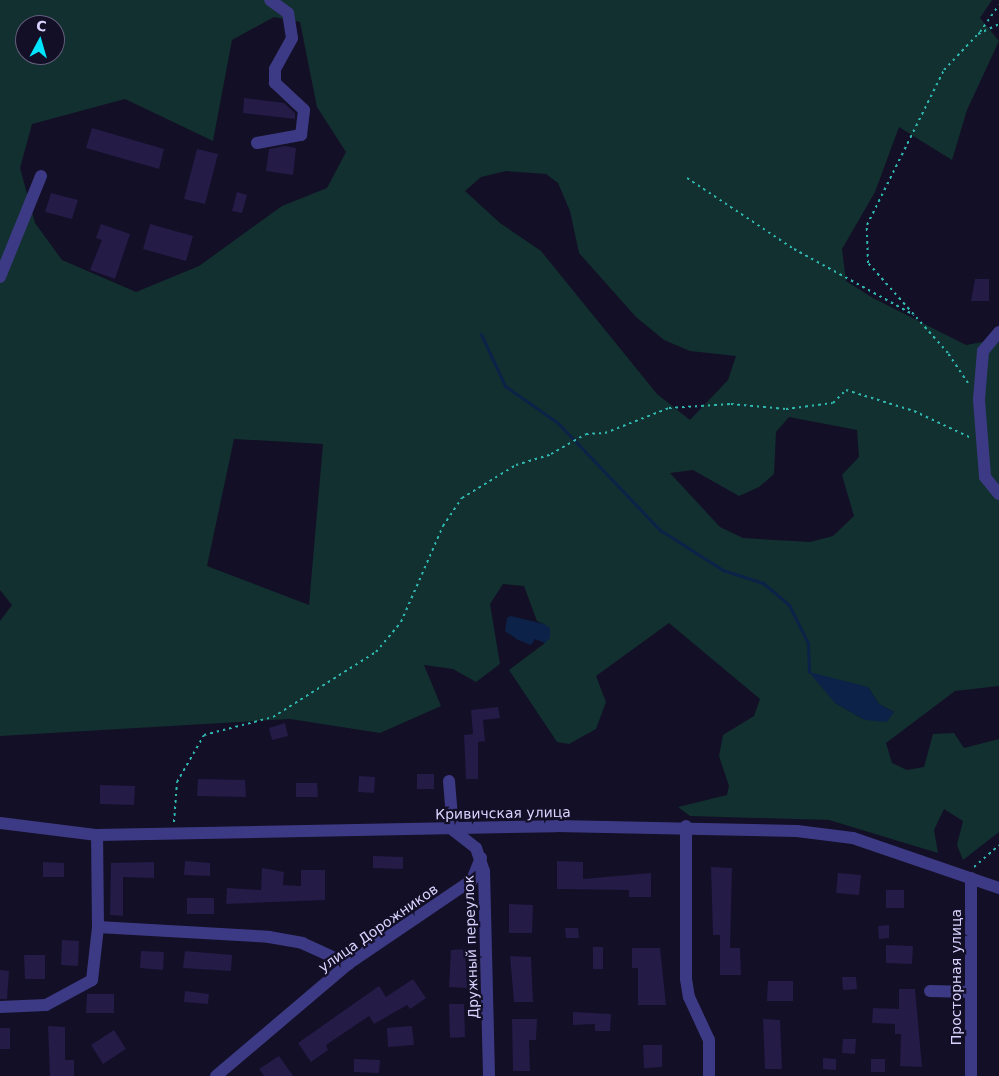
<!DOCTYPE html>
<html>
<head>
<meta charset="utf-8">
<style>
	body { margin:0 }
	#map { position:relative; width:999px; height:1076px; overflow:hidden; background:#130f26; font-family:"DejaVu Sans",sans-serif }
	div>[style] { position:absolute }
	.green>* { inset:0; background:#12302f }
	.water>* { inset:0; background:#0c2248 }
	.stream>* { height:3px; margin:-1.5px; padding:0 1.5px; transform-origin:1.5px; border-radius:1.5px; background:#0c2248 }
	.building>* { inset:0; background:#241b47 }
	.path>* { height:2px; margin-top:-1px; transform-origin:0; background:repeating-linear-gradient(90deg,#2fb8b0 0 2.5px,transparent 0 6.5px) }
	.minor>* { height:12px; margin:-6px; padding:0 6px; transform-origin:6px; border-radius:6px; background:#3d3a85 }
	span { translate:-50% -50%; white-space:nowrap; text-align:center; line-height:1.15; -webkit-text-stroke:4.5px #130f26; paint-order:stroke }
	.street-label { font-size:14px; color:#d9d4ff }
	.north { position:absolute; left:15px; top:15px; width:50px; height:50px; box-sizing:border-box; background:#130f26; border:1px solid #625e7d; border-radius:50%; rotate:6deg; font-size:14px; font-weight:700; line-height:20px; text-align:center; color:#d9d4ff }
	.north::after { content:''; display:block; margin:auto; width:18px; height:22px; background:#00e5ff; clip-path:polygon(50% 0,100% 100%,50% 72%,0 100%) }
</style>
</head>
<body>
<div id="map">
	<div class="green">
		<i style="clip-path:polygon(evenodd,0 0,992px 0,980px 18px,999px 41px,967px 110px,952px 160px,899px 127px,875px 192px,842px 249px,846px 281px,873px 298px,966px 345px,999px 339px,999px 686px,955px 691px,886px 743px,892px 763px,907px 770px,924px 767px,933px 734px,954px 733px,964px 748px,999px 739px,999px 832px,963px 860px,957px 845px,963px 821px,944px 809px,934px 830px,938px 853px,829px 820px,690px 816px,678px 807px,727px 795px,729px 786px,719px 756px,723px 735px,754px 716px,760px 699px,669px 623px,596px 676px,606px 702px,596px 729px,569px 744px,557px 742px,509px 670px,545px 643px,544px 624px,537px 621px,524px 586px,503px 584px,490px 604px,500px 664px,476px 682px,453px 669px,424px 665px,441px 706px,380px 733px,290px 719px,0 736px,0 621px,12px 605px,0 590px,0 0,274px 17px,300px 22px,317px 107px,346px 152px,327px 188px,282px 206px,199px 266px,136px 292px,62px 260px,35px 223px,20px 168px,32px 124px,125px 99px,213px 141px,232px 40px,274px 17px,0 0,25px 25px,55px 25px,55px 55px,25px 55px,25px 25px,0 0,506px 171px,546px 174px,558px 183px,570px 211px,579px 253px,636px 317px,664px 340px,690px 351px,736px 356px,728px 380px,690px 420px,657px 394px,541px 251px,500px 223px,465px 191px,481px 177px,506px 171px,0 0,789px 417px,857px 430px,859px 457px,842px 475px,854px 516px,833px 536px,810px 542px,743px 538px,720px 527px,670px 473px,693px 470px,739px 496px,759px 487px,774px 474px,776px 432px,789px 417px,0 0,234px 439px,323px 444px,309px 605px,207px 566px,234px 439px,0 0,868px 687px,879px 704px,894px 712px,865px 720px,835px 703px,868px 687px)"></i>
	</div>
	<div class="water">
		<i style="clip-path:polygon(511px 616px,544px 624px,550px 628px,550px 638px,545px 643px,535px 639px,531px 645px,518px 640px,505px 631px,507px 618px)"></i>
		<i style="clip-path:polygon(809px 672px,868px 687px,879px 704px,894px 712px,887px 722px,865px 720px,835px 703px)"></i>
	</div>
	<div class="stream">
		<i style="left:481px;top:334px;width:57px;rotate:65.2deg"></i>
		<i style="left:505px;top:386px;width:65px;rotate:34.9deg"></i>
		<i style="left:558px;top:423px;width:148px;rotate:46.4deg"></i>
		<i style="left:660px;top:530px;width:75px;rotate:32.4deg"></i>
		<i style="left:723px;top:570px;width:42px;rotate:18deg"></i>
		<i style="left:763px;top:583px;width:34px;rotate:40deg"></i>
		<i style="left:789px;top:605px;width:42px;rotate:63.4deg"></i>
		<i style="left:808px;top:643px;width:29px;rotate:88deg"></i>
	</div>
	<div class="building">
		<i style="clip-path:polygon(244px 98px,284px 103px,295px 113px,295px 119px,243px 113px)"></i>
		<i style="clip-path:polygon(92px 128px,164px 149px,159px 169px,86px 148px)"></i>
		<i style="clip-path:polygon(285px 146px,296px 148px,293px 175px,266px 171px,269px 149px)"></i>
		<i style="clip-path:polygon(197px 149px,218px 154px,205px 204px,184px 199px)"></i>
		<i style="clip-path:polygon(237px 192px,247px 195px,242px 213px,232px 211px)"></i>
		<i style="clip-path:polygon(51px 193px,78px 200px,72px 219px,45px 212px)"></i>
		<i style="clip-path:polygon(101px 224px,130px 234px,115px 279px,90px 270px,102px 240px,96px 238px)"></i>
		<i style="clip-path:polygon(150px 224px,193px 236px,186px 261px,143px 249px)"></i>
		<i style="clip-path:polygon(975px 279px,989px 279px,989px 301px,971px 301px)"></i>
		<i style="clip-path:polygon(498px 707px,500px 718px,483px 720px,485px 741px,478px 742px,478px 779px,466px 779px,464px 735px,473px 734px,471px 710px)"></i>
		<i style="clip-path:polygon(285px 723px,288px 736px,272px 740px,269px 728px)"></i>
		<i style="clip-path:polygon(417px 774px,434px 774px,434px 789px,417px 789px)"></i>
		<i style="clip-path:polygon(359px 776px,375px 777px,374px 793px,358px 792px)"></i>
		<i style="clip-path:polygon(198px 779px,245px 780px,246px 797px,197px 796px)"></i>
		<i style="clip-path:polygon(296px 783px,317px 783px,318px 797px,296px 797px)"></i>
		<i style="clip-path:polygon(100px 785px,135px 786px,134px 805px,100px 804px)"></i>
		<i style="clip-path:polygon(373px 856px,403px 857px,403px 869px,373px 868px)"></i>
		<i style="clip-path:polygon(185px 861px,210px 863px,210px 876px,184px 875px)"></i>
		<i style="clip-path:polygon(557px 861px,583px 862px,583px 879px,651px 873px,651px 897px,629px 897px,629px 890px,557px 889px)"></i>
		<i style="clip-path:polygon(43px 862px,64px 863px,64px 877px,43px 877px)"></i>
		<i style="clip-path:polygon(154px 862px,154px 878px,123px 877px,123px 916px,110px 915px,111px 863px)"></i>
		<i style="clip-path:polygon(711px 867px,732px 868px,730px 948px,740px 948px,741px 975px,720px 975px,720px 935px,713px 935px)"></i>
		<i style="clip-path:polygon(262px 868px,284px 872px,283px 885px,301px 886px,301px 870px,325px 870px,325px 900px,226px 904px,227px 888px,261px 890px)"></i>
		<i style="clip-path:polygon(838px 873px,861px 875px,859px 895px,836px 893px)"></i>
		<i style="clip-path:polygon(886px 890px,904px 890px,904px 908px,886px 908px)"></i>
		<i style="clip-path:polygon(187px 898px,214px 898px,214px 914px,187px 914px)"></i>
		<i style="clip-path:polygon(509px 904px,533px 905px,532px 933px,509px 933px)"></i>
		<i style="clip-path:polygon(889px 925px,889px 938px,879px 939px,878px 926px)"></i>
		<i style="clip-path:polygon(565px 928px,578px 928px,579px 938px,566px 938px)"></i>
		<i style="clip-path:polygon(62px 940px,79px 941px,78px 966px,61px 965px)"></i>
		<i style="clip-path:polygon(886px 945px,913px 946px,912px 964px,886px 963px)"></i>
		<i style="clip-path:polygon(593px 947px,603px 947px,603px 969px,593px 969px)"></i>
		<i style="clip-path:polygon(632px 948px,660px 948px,666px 1005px,638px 1005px,638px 968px,632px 968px)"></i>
		<i style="clip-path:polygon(465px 949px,467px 988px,449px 987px,451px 950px)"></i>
		<i style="clip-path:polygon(141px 951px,164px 952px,163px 970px,140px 968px)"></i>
		<i style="clip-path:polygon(185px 951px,232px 955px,231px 971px,183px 968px)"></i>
		<i style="clip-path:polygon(24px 955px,45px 955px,45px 979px,25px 979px)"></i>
		<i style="clip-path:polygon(510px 956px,531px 957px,533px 1002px,514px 1002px)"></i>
		<i style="clip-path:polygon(0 970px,9px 971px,7px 999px,0 999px)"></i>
		<i style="clip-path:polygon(842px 977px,856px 977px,857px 989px,843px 990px)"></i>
		<i style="clip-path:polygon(413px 979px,426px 998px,410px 1009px,407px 1005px,374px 1024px,369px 1016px,326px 1045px,328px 1050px,311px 1062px,298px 1043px,379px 986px,386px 997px)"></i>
		<i style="clip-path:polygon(768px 981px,793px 981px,793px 1001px,767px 1001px)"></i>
		<i style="clip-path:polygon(899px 989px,915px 989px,922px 1067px,900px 1066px,901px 1034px,895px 1034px,895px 1024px,872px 1023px,873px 1008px,899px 1009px)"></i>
		<i style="clip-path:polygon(185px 991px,209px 994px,208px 1004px,184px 1002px)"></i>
		<i style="clip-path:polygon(87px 994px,114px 994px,114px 1013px,86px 1013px)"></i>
		<i style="clip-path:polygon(449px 1004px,464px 1004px,465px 1037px,450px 1038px)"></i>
		<i style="clip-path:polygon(573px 1012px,611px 1014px,610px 1031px,595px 1031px,595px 1024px,573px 1025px)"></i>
		<i style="clip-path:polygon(512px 1019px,537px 1019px,536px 1040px,529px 1040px,530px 1071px,513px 1071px)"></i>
		<i style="clip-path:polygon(763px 1019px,780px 1020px,782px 1069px,765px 1069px)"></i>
		<i style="clip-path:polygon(48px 1026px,65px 1027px,65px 1060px,74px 1060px,74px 1076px,50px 1076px)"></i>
		<i style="clip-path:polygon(412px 1026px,414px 1045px,388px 1047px,387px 1028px)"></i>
		<i style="clip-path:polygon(0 1028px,10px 1028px,10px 1049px,0 1049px)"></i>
		<i style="clip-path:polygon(114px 1030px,126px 1049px,103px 1064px,91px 1045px)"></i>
		<i style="clip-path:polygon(843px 1039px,856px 1039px,855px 1054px,842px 1053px)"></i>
		<i style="clip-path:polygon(643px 1045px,662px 1045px,662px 1067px,644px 1068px)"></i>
		<i style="clip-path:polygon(279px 1056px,293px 1076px,264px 1076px,259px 1069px)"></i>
		<i style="clip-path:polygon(823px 1058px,836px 1059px,836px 1070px,823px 1069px)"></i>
		<i style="clip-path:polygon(354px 1059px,380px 1060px,379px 1073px,354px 1072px)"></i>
		<i style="clip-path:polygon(871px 1059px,885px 1059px,885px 1072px,871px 1072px)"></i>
	</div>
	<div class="path">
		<i style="left:980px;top:32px;width:33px;rotate:-55deg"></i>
		<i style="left:687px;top:178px;width:128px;rotate:33.6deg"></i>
		<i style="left:794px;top:249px;width:137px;rotate:28.8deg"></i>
		<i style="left:968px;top:383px;width:36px;rotate:-124deg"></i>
		<i style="left:948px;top:353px;width:120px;rotate:-131.6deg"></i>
		<i style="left:868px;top:263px;width:38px;rotate:-92deg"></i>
		<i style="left:867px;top:225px;width:173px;rotate:-63.6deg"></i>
		<i style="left:944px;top:70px;width:50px;rotate:-46.6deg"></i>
		<i style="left:978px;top:34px;width:23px;rotate:-25deg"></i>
		<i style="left:174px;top:822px;width:40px;rotate:-85.7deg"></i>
		<i style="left:177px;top:782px;width:54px;rotate:-60.1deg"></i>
		<i style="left:204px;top:735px;width:71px;rotate:-14.6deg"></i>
		<i style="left:273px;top:717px;width:122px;rotate:-32.3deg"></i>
		<i style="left:376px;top:652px;width:39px;rotate:-50deg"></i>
		<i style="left:401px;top:622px;width:105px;rotate:-66.4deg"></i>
		<i style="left:443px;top:526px;width:34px;rotate:-56deg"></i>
		<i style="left:462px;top:498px;width:63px;rotate:-31.4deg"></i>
		<i style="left:516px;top:465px;width:37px;rotate:-17deg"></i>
		<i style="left:551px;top:454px;width:40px;rotate:-29.7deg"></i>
		<i style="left:586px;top:434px;width:19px;rotate:-3deg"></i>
		<i style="left:605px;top:433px;width:69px;rotate:-21.3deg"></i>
		<i style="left:669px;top:408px;width:62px;rotate:-3.7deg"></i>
		<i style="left:731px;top:404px;width:55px;rotate:5.2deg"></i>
		<i style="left:786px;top:409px;width:47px;rotate:-7.3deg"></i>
		<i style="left:833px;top:403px;width:18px;rotate:-45deg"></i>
		<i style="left:846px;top:390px;width:71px;rotate:17.2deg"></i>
		<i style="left:914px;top:411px;width:63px;rotate:25.3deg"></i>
		<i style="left:974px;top:867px;width:33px;rotate:-41deg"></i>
	</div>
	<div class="minor">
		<i style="left:257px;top:143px;width:45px;rotate:-10.3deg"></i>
		<i style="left:301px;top:135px;width:25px;rotate:-83deg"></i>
		<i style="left:304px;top:110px;width:40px;rotate:-137deg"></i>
		<i style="left:275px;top:83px;width:14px;rotate:-90deg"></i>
		<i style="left:275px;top:69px;width:35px;rotate:-61deg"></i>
		<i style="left:292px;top:38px;width:25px;rotate:-99deg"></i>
		<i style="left:288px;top:13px;width:22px;rotate:-144deg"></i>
		<i style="left:0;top:277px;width:109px;rotate:-67.9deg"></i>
		<i style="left:999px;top:332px;width:25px;rotate:130deg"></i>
		<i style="left:983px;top:351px;width:49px;rotate:94.7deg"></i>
		<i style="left:979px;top:400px;width:77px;rotate:85.5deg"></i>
		<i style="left:985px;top:477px;width:22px;rotate:51deg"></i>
		<i style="left:449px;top:781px;width:49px;rotate:85.3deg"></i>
		<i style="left:453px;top:830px;width:29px;rotate:38deg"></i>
		<i style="left:476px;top:848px;width:24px;rotate:71deg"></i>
		<i style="left:484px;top:871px;width:205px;rotate:88.6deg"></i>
		<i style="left:0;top:823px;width:98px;rotate:7.1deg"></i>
		<i style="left:97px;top:835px;width:459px;rotate:-1.1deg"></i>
		<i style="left:556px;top:826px;width:241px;rotate:1.2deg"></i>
		<i style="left:797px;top:831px;width:56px;rotate:7.1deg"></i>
		<i style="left:853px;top:838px;width:154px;rotate:18.9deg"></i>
		<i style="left:686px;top:826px;width:153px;rotate:90deg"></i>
		<i style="left:686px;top:979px;width:18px;rotate:81deg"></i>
		<i style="left:689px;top:997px;width:47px;rotate:65.1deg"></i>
		<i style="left:709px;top:1040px;width:36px;rotate:90deg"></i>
		<i style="left:98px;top:927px;width:171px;rotate:3.3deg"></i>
		<i style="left:269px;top:937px;width:34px;rotate:10deg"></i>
		<i style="left:302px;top:943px;width:51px;rotate:24.5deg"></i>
		<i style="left:930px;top:991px;width:41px;rotate:1.4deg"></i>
		<i style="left:0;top:1007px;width:46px;rotate:-2.5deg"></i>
		<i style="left:46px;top:1005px;width:52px;rotate:-28.5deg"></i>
		<i style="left:92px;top:980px;width:53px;rotate:-83.5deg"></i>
		<i style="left:98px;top:927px;width:92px;rotate:-90.6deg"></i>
		<i style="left:216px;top:1076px;width:173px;rotate:-40.3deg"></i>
		<i style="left:348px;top:964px;width:150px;rotate:-34.1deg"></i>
		<i style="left:472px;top:880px;width:24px;rotate:-68deg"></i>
		<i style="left:971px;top:1076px;width:198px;rotate:-90deg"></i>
	</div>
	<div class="street-label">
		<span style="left:503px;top:813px;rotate:-1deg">Кривичская улица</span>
		<span style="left:378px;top:928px;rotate:-35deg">улица Дорожников</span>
		<span style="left:471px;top:947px;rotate:-92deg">Дружный переулок</span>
		<span style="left:956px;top:977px;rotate:-90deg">Просторная улица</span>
	</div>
	<div class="north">С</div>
</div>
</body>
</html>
